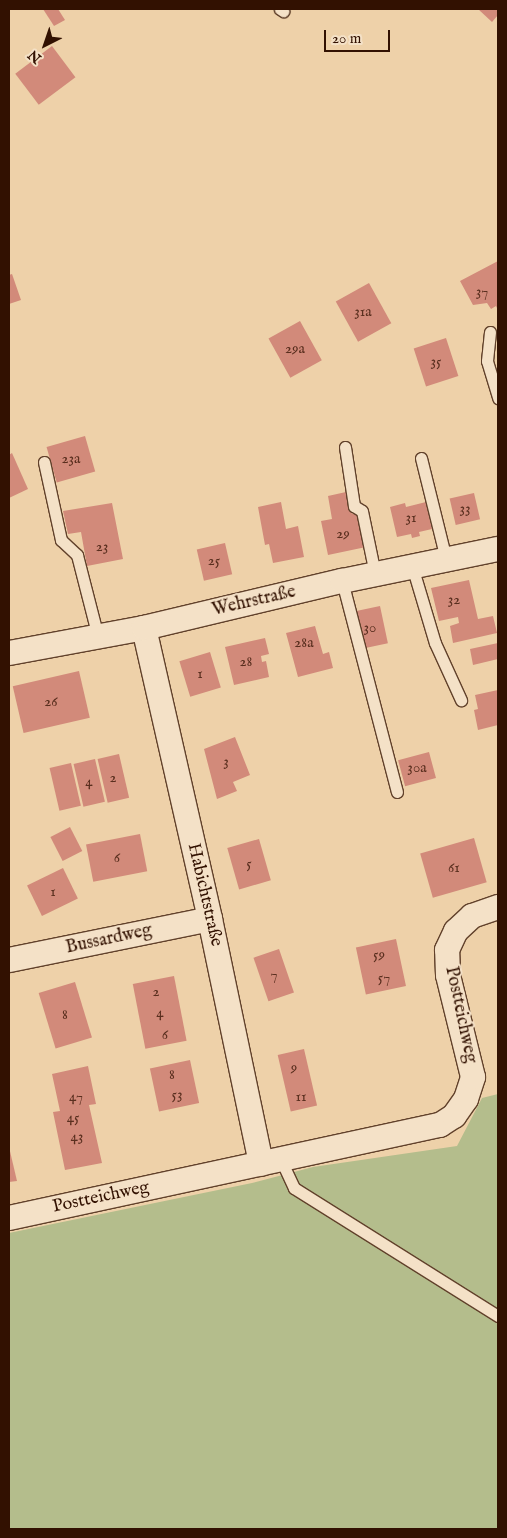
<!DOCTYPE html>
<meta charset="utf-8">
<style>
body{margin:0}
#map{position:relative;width:507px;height:1538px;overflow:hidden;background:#eed1a9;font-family:"IM FELL English",serif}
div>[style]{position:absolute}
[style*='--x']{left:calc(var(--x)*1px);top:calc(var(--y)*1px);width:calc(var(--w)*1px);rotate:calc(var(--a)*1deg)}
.green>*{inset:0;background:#b4bd8c}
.building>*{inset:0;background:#d28a7a;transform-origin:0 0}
.roads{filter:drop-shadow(1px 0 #61412b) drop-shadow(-1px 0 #61412b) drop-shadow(0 1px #61412b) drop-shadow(0 -1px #61412b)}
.service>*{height:11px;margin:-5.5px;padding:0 5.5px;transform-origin:5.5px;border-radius:5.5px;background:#f4e1c7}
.minor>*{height:24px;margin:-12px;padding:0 12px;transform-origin:12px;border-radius:12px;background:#f4e1c7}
span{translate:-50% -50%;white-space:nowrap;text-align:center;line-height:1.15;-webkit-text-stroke:4px #f4e1c7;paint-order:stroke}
.number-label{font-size:15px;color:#5a2f1f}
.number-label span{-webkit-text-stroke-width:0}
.street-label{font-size:18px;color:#321101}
.frame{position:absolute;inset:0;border:10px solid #321101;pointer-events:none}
.north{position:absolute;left:20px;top:20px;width:50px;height:50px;-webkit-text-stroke:4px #f4e1c7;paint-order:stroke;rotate:221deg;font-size:14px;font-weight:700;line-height:20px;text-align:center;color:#321101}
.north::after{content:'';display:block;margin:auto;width:18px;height:22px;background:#321101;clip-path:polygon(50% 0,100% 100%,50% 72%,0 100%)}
.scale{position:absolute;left:324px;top:30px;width:66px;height:22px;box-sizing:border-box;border:2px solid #321101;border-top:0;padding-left:6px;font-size:15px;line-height:18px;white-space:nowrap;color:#321101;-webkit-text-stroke:4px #f4e1c7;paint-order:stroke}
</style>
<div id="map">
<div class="green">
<div style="clip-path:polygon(498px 1094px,498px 1529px,9px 1529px,9px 1233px,252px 1183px,313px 1167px,457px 1146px,482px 1098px)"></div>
</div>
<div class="building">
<div style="clip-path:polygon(43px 9px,58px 9px,65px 20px,54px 26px)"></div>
<div style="clip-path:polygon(478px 9px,498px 9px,498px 15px,492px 22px)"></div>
<div style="left:52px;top:46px;width:39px;height:46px;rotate:53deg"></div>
<div style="clip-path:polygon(498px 261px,498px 310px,496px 306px,491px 309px,487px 303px,473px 305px,460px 281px)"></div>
<div style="clip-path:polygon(12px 274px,21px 300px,9px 304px,9px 275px)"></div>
<div style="left:369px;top:283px;width:46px;height:38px;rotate:61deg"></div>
<div style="left:300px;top:321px;width:45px;height:36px;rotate:61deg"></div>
<div style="left:446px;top:338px;width:40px;height:34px;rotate:72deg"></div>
<div style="left:85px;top:436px;width:37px;height:40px;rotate:74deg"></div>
<div style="clip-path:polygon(12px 453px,28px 489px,9px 498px,9px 455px)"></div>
<div style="clip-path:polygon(346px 492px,352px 514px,357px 513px,366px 547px,328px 555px,321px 521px,332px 519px,328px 496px)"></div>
<div style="left:474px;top:493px;width:27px;height:25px;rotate:77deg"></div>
<div style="clip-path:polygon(281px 502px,286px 529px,298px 526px,304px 557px,273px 563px,269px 544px,265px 545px,258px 507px)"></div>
<div style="clip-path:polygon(426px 502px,432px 529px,419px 532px,420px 536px,412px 538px,411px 534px,397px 537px,390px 507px,405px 503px,406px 507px)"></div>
<div style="clip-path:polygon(112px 503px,123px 559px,87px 566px,81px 532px,68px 534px,63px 511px)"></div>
<div style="left:225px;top:543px;width:32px;height:29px;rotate:77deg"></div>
<div style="clip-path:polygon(469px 580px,478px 619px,493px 616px,497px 633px,453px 643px,450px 626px,459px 623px,458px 617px,439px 621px,431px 588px)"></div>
<div style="left:380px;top:606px;width:38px;height:29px;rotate:78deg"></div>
<div style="clip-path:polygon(315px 626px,323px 654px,329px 652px,333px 668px,298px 677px,286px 633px)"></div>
<div style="clip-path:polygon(265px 638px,269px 654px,261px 656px,262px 662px,266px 661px,269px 677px,234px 685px,225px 647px)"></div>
<div style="clip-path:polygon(498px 643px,498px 659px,473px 665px,470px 649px)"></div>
<div style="left:210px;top:652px;width:37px;height:32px;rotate:73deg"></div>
<div style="left:79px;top:671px;width:48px;height:68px;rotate:77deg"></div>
<div style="clip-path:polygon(498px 690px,498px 725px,478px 730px,474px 710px,478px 709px,475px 695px)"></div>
<div style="clip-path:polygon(235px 737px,250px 775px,233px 782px,237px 791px,217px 799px,204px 749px)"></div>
<div style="left:429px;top:752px;width:27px;height:32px;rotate:75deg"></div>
<div style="left:119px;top:754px;width:45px;height:22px;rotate:77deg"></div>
<div style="left:95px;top:759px;width:44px;height:22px;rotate:77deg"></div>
<div style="left:71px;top:763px;width:44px;height:22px;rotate:77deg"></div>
<div style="left:70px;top:827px;width:27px;height:22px;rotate:63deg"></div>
<div style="left:140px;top:834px;width:38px;height:55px;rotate:79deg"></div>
<div style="left:474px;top:838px;width:46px;height:56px;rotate:74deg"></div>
<div style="left:259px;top:839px;width:43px;height:33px;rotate:74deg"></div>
<div style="left:63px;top:868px;width:34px;height:40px;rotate:64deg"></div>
<div style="left:396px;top:939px;width:48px;height:41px;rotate:78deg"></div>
<div style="left:279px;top:949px;width:46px;height:27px;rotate:71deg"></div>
<div style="left:174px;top:976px;width:66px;height:42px;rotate:79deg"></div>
<div style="left:75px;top:982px;width:58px;height:38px;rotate:73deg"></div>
<div style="left:304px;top:1049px;width:58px;height:27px;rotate:77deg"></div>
<div style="left:190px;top:1060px;width:44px;height:41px;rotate:78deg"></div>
<div style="clip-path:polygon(88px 1066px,96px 1104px,89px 1105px,102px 1163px,65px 1170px,53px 1112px,60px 1111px,52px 1074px)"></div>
<div style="clip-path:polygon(9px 1147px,17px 1181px,9px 1182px)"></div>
</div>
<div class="roads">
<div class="service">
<div style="--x:280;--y:9;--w:4;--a:34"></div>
<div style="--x:490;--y:332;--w:29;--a:96"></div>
<div style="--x:487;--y:361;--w:39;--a:73"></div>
<div style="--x:345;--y:447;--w:60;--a:81.3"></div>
<div style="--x:354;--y:506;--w:9;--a:32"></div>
<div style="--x:362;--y:511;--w:64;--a:78.3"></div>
<div style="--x:421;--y:458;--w:104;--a:76.1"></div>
<div style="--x:44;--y:462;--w:80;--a:77.7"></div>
<div style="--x:61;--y:540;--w:22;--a:43"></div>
<div style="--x:77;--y:555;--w:85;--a:75.6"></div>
<div style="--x:412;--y:566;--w:80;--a:73.4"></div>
<div style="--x:435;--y:643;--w:63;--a:65.5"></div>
<div style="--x:342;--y:581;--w:218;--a:75.4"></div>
<div style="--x:281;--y:1160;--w:31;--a:65"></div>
<div style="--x:294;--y:1188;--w:241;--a:32.1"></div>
</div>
<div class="minor">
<div style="--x:144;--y:628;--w:298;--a:77.2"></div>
<div style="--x:210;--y:919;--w:250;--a:78.2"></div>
<div style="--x:9;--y:653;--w:137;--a:-10.5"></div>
<div style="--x:144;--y:628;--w:204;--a:-13.4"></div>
<div style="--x:342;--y:581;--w:159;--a:-11.6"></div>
<div style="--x:9;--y:960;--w:205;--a:-11.5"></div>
<div style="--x:9;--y:1218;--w:441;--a:-12.2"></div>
<div style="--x:440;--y:1125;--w:17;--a:-33"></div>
<div style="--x:454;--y:1116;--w:21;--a:-55"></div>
<div style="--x:466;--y:1099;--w:23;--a:-72"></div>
<div style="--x:473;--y:1077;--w:105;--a:-103.8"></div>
<div style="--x:448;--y:975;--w:25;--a:-92"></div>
<div style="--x:447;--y:950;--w:21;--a:-65"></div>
<div style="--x:456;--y:931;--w:22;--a:-43"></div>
<div style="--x:472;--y:916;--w:28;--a:-19"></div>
</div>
</div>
<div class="number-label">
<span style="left:482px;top:292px">37</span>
<span style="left:363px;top:312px">31a</span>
<span style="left:295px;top:349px">29a</span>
<span style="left:436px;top:362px">35</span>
<span style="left:71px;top:459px">23a</span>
<span style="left:465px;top:509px">33</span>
<span style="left:411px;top:518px">31</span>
<span style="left:343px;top:534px">29</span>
<span style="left:102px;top:547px">23</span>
<span style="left:214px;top:561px">25</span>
<span style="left:454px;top:600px">32</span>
<span style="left:370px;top:628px">30</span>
<span style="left:304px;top:643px">28a</span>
<span style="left:246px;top:662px">28</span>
<span style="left:200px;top:674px">1</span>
<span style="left:51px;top:702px">26</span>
<span style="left:226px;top:762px">3</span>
<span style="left:417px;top:768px">30a</span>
<span style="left:113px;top:778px">2</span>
<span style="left:89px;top:782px">4</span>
<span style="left:117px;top:858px">6</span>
<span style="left:249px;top:864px">5</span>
<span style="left:454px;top:868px">61</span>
<span style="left:53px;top:892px">1</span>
<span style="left:379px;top:955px">59</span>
<span style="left:274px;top:975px">7</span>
<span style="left:384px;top:978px">57</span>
<span style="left:156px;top:992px">2</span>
<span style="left:160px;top:1013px">4</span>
<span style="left:65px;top:1015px">8</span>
<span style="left:165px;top:1035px">6</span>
<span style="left:294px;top:1068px">9</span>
<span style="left:172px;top:1075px">8</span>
<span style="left:177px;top:1095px">53</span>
<span style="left:76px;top:1097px">47</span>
<span style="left:301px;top:1097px">11</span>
<span style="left:73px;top:1118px">45</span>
<span style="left:77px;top:1137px">43</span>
</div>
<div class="street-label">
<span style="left:254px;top:602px;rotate:-13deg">Wehrstraße</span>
<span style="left:204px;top:895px;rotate:77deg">Habichtstraße</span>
<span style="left:109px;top:940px;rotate:-12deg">Bussardweg</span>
<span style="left:460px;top:1015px;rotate:78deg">Postteichweg</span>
<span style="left:101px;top:1198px;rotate:-12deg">Postteichweg</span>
</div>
<div class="frame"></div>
<div class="north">N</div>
<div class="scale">20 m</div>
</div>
